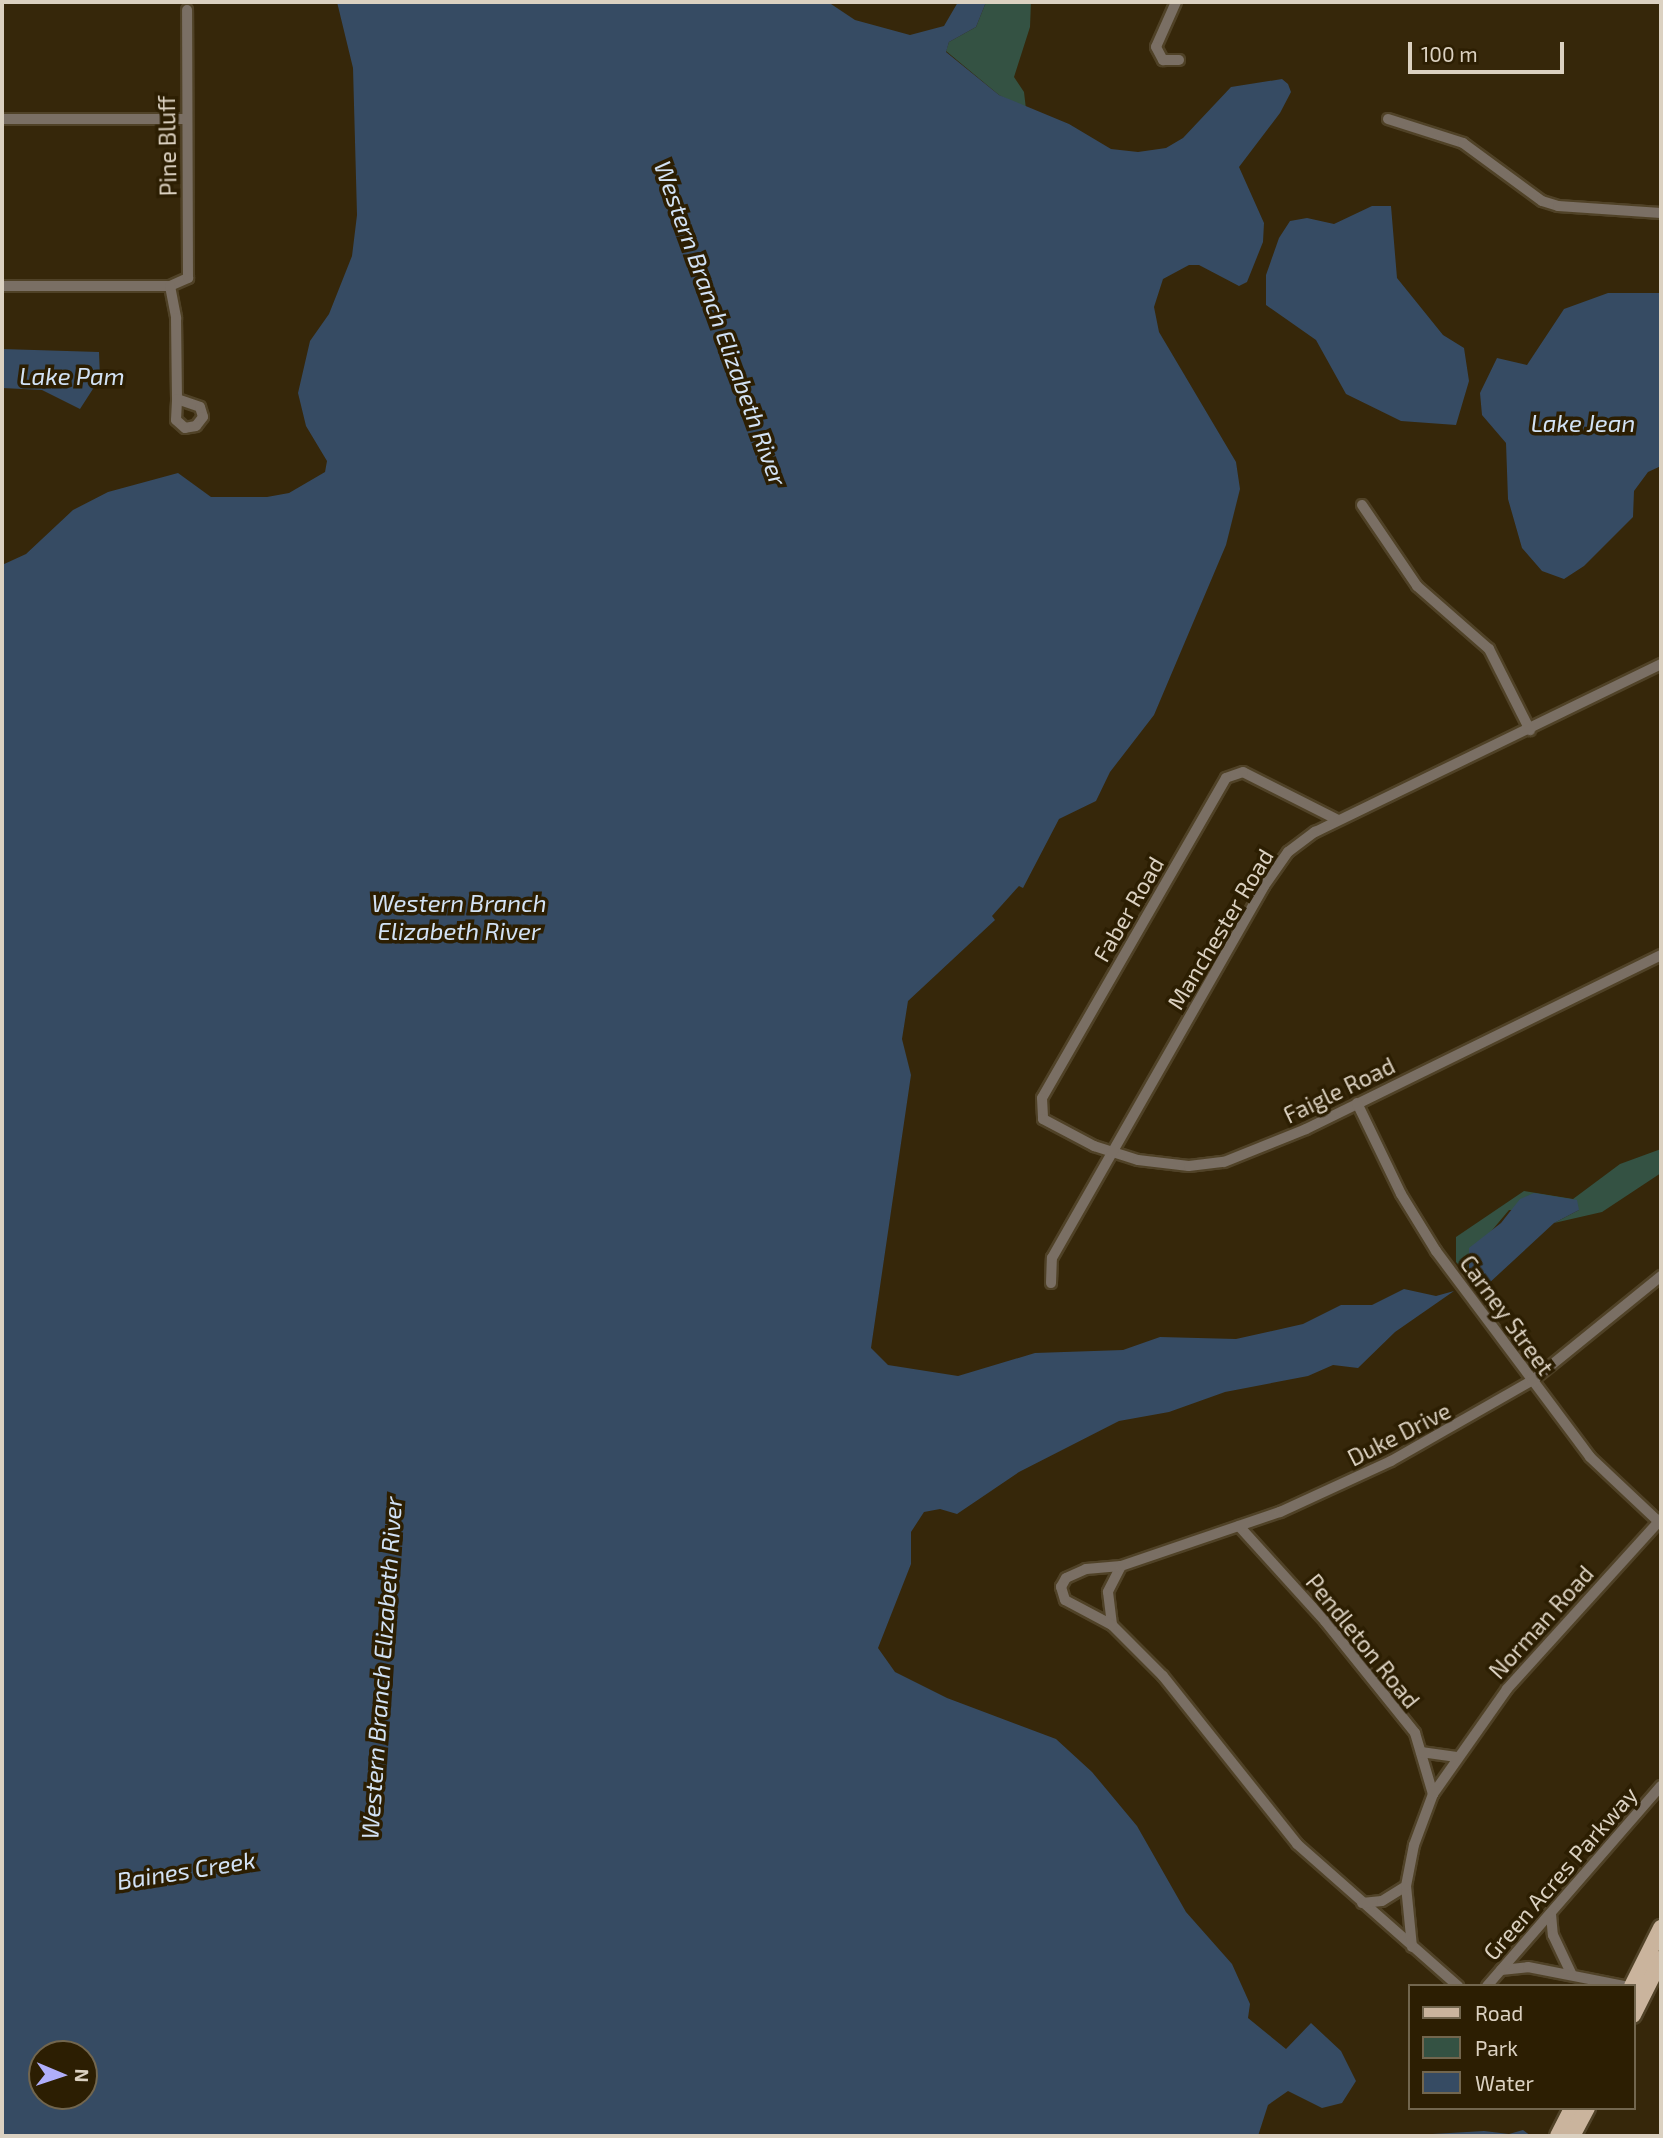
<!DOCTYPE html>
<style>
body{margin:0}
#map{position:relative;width:1663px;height:2138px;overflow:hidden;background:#36270a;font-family:"Exo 2",sans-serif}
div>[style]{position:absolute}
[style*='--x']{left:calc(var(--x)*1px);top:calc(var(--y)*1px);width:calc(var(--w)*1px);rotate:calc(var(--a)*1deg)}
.green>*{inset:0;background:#345243}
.water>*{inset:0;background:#364b63}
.roads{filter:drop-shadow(2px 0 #504227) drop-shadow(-2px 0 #504227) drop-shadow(0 2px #504227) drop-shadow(0 -2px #504227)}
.street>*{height:10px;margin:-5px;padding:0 5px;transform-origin:5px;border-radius:5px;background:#7a6f64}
.primary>*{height:16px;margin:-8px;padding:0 8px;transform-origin:8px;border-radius:8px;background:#cab49d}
span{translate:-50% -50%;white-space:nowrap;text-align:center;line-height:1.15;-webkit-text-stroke:7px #2c1e02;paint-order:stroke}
.street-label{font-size:23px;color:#dbd1c1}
.water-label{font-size:24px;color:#d2e2f5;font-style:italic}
.frame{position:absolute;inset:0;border:4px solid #dbd1c1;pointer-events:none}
.legend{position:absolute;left:1408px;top:1984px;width:228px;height:126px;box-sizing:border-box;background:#2c1e02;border:2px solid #72664e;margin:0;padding:9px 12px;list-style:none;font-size:21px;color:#dbd1c1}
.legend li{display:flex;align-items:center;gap:14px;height:35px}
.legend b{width:35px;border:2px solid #72664e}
.north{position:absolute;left:28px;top:2040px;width:70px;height:70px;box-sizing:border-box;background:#2c1e02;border:2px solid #72664e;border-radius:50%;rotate:92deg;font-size:19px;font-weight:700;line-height:28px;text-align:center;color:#dbd1c1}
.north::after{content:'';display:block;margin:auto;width:24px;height:32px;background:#b0aefa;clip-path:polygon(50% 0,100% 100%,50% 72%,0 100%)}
.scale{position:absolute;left:1408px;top:42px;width:156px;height:32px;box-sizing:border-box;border:4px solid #dbd1c1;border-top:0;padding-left:9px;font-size:21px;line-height:24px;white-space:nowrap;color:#dbd1c1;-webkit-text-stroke:5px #2c1e02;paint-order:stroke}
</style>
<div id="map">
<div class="green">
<div style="clip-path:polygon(986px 2px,1031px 2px,1030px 27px,1014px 77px,1024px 92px,1026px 109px,999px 95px,946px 51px,949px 42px,976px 27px)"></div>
<div style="clip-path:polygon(1661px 1149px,1661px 1173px,1602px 1212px,1554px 1223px,1579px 1210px,1509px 1210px,1467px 1260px,1469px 1276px,1456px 1262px,1456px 1237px,1524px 1191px,1573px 1199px,1620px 1164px)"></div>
</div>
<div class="water">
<div style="clip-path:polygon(evenodd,337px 2px,828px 2px,855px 20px,910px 35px,944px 26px,958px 2px,986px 2px,976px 27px,949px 42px,946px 52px,999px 95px,1069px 124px,1111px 149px,1138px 152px,1166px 148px,1183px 138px,1231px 87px,1282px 79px,1288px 84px,1291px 92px,1280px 113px,1239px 167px,1264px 223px,1263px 242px,1247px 282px,1239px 286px,1199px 265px,1189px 265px,1163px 279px,1154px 307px,1159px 332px,1236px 462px,1240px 489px,1226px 545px,1154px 715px,1110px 772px,1096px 801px,1059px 819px,1023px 888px,1019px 886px,992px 916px,995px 920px,908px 1001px,902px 1039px,911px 1075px,871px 1348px,888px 1365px,958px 1376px,1035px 1353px,1123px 1350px,1160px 1337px,1236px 1339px,1303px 1324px,1341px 1305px,1372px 1305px,1404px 1289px,1436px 1296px,1454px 1291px,1395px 1332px,1358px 1368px,1333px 1365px,1308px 1376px,1225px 1392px,1169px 1412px,1119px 1421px,1019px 1472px,957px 1514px,940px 1509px,924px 1512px,911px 1532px,911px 1564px,878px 1648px,895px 1672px,947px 1698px,1056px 1739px,1092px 1772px,1137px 1826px,1186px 1912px,1232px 1964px,1250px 2004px,1248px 2018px,1286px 2049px,1311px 2023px,1341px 2051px,1356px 2081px,1342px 2103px,1322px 2108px,1288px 2091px,1268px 2105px,1258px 2136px,2px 2136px,2px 565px,26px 554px,73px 510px,108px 492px,178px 473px,211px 497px,267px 497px,289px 493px,325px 472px,327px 461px,306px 426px,298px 393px,310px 341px,329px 314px,352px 256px,357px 215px,353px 68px,337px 2px,42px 2054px,84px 2054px,84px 2096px,42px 2096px,42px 2054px)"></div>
<div style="clip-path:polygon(1372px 206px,1391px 206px,1397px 278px,1443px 335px,1464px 348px,1469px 381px,1456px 425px,1401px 421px,1346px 394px,1316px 340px,1266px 305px,1266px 275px,1279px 238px,1290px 221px,1307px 218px,1334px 224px)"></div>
<div style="clip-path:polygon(1608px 293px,1661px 293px,1661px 466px,1648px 472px,1634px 491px,1633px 517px,1584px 566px,1564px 579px,1542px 571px,1522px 548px,1508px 499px,1506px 443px,1482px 415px,1480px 393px,1497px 358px,1527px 365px,1564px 309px)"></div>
<div style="clip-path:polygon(2px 349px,99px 352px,100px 378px,80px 409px,42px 390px,2px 388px)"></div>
<div style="clip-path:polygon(1534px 1193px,1577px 1200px,1579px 1210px,1554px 1223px,1487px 1285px,1469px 1276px,1469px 1248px,1501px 1223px,1520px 1199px)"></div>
<div style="clip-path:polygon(1523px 2130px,1531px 2136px,1398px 2136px,1484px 2131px,1509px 2134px)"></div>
</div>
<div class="roads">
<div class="street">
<div style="--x:1176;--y:2;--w:49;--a:114"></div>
<div style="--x:1156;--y:47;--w:15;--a:62"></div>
<div style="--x:1163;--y:60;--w:16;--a:0"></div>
<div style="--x:2;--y:119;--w:183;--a:0"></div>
<div style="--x:1388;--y:119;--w:79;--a:17.7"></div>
<div style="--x:1463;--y:143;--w:98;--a:36.3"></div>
<div style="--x:1542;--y:201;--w:17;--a:17"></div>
<div style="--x:1558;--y:206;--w:103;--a:3.9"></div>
<div style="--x:2;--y:286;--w:168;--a:0"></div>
<div style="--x:170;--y:286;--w:20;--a:-24"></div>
<div style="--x:188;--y:278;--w:268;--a:-90.2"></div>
<div style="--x:170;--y:286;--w:33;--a:79"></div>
<div style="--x:176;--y:318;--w:81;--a:89.3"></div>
<div style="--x:177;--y:399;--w:24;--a:19"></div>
<div style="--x:200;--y:407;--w:10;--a:73"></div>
<div style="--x:203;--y:417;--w:11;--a:128"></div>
<div style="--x:196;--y:426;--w:11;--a:170"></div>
<div style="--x:185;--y:428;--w:12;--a:-138"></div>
<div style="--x:176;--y:420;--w:21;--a:-87"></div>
<div style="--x:1362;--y:505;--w:98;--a:55.8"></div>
<div style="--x:1417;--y:586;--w:96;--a:41.2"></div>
<div style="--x:1489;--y:649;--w:91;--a:63.2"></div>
<div style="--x:1338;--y:820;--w:106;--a:-153.2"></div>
<div style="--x:1243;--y:772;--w:18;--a:161"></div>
<div style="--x:1226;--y:778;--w:369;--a:119.9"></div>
<div style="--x:1042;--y:1098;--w:21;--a:87"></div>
<div style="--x:1043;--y:1119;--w:58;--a:27.9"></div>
<div style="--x:1094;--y:1146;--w:46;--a:17.7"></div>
<div style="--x:1138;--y:1160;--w:51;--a:6.7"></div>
<div style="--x:1189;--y:1166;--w:35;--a:-7"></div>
<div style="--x:1224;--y:1162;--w:88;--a:-21.9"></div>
<div style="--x:1306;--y:1129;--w:395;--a:-26.1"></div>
<div style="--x:1357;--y:1103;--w:101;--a:64.2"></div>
<div style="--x:1401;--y:1194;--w:67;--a:58.4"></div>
<div style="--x:1436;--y:1251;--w:257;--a:53.2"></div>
<div style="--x:1590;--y:1457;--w:98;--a:43.3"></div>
<div style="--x:1051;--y:1283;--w:25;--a:-88"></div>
<div style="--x:1052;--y:1258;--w:428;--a:-60.3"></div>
<div style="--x:1264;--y:886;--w:42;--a:-54.8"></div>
<div style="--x:1288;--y:852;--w:34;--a:-37"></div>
<div style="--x:1315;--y:832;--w:385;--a:-25.9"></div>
<div style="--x:1239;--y:1526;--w:128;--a:47.8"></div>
<div style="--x:1325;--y:1621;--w:144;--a:51.2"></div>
<div style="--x:1415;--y:1733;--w:64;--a:73.6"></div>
<div style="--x:1121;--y:1566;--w:29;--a:117"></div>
<div style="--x:1108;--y:1592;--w:33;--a:83"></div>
<div style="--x:1112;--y:1625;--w:72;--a:45"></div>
<div style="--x:1163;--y:1676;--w:215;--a:51.4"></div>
<div style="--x:1297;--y:1844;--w:215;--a:41.4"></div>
<div style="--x:1112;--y:1625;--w:53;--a:-152"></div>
<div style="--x:1065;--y:1600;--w:14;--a:-107"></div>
<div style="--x:1061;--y:1587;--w:10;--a:-61"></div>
<div style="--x:1066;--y:1578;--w:22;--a:-24"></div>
<div style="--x:1086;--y:1569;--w:35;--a:-5"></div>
<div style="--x:1121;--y:1566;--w:168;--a:-18.8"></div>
<div style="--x:1280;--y:1512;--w:122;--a:-24.7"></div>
<div style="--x:1391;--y:1461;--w:163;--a:-29.7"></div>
<div style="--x:1533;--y:1380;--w:165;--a:-39.1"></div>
<div style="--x:1421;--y:1752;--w:36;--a:8"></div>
<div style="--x:1362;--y:1903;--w:20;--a:-6"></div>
<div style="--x:1382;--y:1901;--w:28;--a:-32"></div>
<div style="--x:1551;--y:1914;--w:21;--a:85"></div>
<div style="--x:1553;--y:1935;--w:42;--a:64.7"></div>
<div style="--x:1412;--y:1947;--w:61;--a:-95.6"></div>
<div style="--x:1406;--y:1886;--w:42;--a:-79"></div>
<div style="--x:1414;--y:1845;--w:54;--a:-69.6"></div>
<div style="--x:1433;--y:1794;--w:128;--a:-54.8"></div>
<div style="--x:1507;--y:1689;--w:229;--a:-47.8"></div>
<div style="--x:1501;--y:1970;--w:27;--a:-6"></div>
<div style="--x:1528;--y:1967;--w:99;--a:11.1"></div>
<div style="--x:1487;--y:1986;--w:265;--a:-49"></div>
</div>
<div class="primary">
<div style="--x:1632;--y:1986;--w:65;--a:-63.4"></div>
<div style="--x:1633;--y:2015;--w:63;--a:-63.4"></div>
<div style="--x:1558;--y:2136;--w:31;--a:-63"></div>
<div style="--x:1572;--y:2136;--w:32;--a:-62"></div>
</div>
</div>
<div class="street-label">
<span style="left:167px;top:146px;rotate:-91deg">Pine Bluff</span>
<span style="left:1128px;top:909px;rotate:-60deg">Faber Road</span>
<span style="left:1220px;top:929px;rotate:-59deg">Manchester Road</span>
<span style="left:1339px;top:1090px;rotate:-26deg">Faigle Road</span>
<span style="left:1507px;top:1315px;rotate:54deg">Carney Street</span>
<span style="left:1399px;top:1434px;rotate:-27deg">Duke Drive</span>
<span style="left:1541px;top:1622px;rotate:-48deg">Norman Road</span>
<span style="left:1363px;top:1641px;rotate:51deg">Pendleton Road</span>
<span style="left:1560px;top:1873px;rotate:-49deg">Green Acres Parkway</span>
</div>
<div class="water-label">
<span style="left:721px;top:323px;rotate:70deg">Western Branch Elizabeth River</span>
<span style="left:72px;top:376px">Lake Pam</span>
<span style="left:1583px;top:423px">Lake Jean</span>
<span style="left:459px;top:917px">Western Branch<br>Elizabeth River</span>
<span style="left:381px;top:1668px;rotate:-86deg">Western Branch Elizabeth River</span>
<span style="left:186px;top:1870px;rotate:-9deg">Baines Creek</span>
</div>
<div class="frame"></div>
<ul class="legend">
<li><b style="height:9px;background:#cab49d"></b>Road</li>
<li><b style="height:19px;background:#345243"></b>Park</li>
<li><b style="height:19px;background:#364b63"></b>Water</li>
</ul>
<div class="north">N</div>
<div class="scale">100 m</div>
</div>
